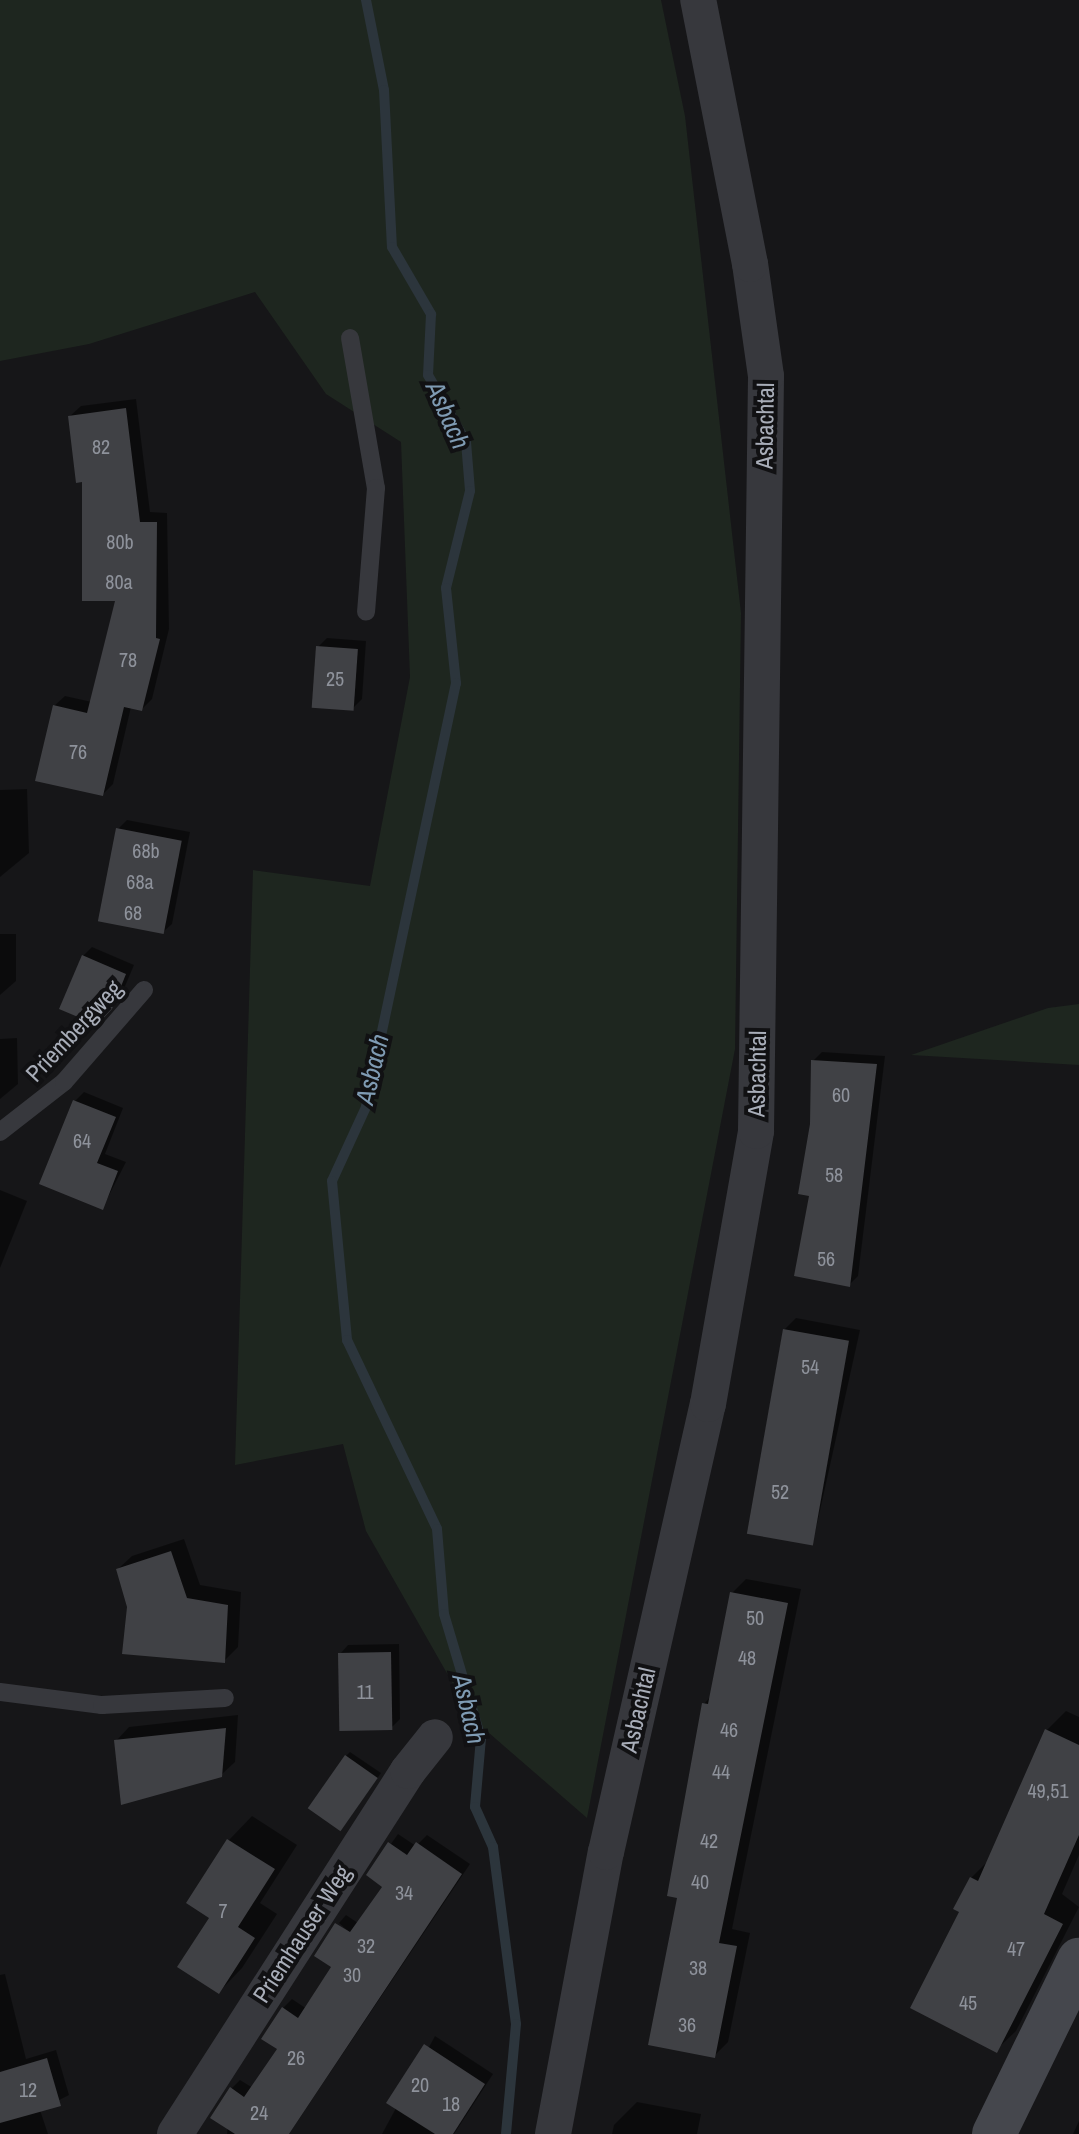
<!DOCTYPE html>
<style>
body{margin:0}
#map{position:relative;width:1079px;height:2134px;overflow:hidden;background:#161618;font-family:"Archivo Narrow",sans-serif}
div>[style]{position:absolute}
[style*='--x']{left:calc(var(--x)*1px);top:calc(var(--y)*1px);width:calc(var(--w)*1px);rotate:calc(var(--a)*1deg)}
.green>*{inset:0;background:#1e261f}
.shadow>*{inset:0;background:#0007}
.stream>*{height:10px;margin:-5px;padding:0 5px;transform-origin:5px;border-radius:5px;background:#2c353c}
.building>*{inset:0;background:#404145;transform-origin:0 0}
.service>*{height:18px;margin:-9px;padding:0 9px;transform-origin:9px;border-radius:9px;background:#37383d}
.minor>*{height:36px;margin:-18px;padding:0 18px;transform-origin:18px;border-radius:18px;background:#37383d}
.secondary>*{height:44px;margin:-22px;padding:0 22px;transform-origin:22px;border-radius:22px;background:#45474d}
span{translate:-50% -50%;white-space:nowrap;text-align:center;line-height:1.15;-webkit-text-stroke:8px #111113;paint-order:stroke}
.number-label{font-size:20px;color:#8e929b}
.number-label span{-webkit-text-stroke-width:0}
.street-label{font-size:24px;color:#a8adb8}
.water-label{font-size:26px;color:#7f9bb3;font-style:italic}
</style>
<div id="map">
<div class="green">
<div style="clip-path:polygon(0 0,661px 0,685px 116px,741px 613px,735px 1049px,587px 1818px,473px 1719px,366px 1531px,343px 1444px,235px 1465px,253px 870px,370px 886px,410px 677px,401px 442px,326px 394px,255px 292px,89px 344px,0 361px)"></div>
<div style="clip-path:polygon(1079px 1004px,1079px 1065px,911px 1055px,1048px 1008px)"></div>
</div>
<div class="shadow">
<div style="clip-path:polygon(136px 399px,150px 512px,167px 513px,169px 629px,152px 699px,142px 709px,131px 707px,113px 784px,103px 794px,54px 706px,65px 696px,92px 702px,118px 599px,70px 416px,81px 406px)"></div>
<div style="clip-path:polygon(327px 638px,366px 641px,362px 699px,353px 708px,318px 647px)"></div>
<div style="clip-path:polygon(27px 789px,29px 853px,0 877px,0 790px)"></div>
<div style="clip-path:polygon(127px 820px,190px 832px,172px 924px,163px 932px,118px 829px)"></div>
<div style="clip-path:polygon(0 934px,16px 934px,16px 981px,0 995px)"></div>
<div style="clip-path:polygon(92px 947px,134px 965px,120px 998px,106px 1014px,83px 956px)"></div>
<div style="clip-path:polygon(17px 1038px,18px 1084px,0 1099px,0 1039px)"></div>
<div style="clip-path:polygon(822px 1052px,885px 1056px,858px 1276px,849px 1285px,812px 1194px,813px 1061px)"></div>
<div style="clip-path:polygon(84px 1092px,123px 1108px,105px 1154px,126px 1162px,103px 1207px,75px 1101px)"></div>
<div style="clip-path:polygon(0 1190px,27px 1201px,0 1268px)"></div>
<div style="clip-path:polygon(796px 1318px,860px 1330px,815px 1533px,804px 1544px,784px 1330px)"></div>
<div style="clip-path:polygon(184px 1539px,200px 1585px,241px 1592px,238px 1647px,224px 1661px,129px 1607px,118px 1569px,132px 1556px)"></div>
<div style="clip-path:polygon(746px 1579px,801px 1589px,732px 1929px,750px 1933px,728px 2042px,714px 2056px,704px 1704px,711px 1696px,732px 1593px)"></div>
<div style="clip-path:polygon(399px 1644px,400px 1719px,391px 1728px,340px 1654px,348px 1645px)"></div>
<div style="clip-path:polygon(1066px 1711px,1079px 1717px,1079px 1855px,1062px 1894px,1079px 1907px,1016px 2031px,996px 2050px,962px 1911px,971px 1878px,989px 1860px,1046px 1731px)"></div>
<div style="clip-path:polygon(238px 1715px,235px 1762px,221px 1775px,116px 1741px,129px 1727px)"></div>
<div style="clip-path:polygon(350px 1752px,381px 1773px,345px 1824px,346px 1756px)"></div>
<div style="clip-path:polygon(252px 1816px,297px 1845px,260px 1903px,277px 1914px,242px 1968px,219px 1992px,211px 1917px,188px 1903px,229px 1840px)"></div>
<div style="clip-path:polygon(398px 1834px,416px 1846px,427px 1835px,470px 1864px,289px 2134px,227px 2134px,231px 2089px,240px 2080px,253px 2088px,280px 2049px,283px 2008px,292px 1999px,307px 2009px,357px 1939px,339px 1923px,346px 1915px,358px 1923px,385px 1886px,369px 1875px)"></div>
<div style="clip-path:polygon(5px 1974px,26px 2059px,56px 2050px,69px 2095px,40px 2110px,48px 2134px,0 2134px,0 1975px)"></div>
<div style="clip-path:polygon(435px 2036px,493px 2074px,454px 2134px,382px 2134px)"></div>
<div style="clip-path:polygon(637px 2102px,701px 2114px,697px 2134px,612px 2134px,614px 2125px)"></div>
<div style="clip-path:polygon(1079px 2121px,1079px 2134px,1073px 2134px)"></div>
</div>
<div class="stream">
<div style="--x:366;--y:0;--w:92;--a:78.7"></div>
<div style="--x:384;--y:90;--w:157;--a:87.1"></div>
<div style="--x:392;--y:247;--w:78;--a:59.8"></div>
<div style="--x:431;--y:314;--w:61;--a:92.8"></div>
<div style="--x:428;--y:375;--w:77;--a:60.4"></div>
<div style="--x:466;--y:442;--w:49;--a:85.3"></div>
<div style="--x:470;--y:491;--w:100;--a:103.9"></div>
<div style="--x:446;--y:588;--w:96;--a:84"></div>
<div style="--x:456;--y:683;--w:433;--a:102"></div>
<div style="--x:366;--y:1107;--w:81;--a:114.7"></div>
<div style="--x:332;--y:1181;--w:160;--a:84.6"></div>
<div style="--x:347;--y:1340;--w:209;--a:64.5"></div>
<div style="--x:437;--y:1529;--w:85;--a:85.3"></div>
<div style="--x:444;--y:1614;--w:129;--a:73.4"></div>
<div style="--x:481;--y:1738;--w:69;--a:95"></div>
<div style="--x:475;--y:1807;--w:44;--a:65.8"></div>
<div style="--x:493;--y:1847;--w:178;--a:82.6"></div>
<div style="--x:516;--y:2024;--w:110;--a:95.2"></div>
</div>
<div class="building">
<div style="clip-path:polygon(126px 408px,140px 522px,157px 522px,156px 638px,160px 639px,142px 711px,124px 707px,103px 796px,35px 781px,53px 705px,87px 713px,115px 601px,82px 601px,82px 482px,76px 483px,68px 416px)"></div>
<div style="left:316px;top:646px;width:42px;height:62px;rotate:4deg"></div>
<div style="left:116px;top:828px;width:67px;height:95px;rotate:11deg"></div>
<div style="clip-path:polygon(82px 955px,126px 974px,112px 1009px,97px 1025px,59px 1009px)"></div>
<div style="clip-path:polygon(811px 1060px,877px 1064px,850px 1287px,794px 1276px,809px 1196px,798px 1194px,810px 1124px)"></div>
<div style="clip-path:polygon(73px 1100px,116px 1117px,97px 1163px,118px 1171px,103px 1210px,39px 1184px)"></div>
<div style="left:783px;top:1329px;width:67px;height:208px;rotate:10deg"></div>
<div style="clip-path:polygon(171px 1551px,187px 1598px,228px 1605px,225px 1663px,122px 1654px,127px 1607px,116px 1569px)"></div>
<div style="clip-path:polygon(730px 1592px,788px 1603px,719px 1943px,737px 1946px,715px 2058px,648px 2045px,677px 1898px,667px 1896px,702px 1703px,708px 1704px)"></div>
<div style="left:391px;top:1652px;width:78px;height:53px;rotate:89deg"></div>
<div style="clip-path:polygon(226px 1728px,222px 1777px,121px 1805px,114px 1740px)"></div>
<div style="clip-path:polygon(1045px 1729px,1079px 1745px,1079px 1835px,1044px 1914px,1063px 1924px,997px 2053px,910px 2008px,959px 1912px,953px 1909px,970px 1877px,978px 1881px)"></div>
<div style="left:345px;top:1755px;width:40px;height:65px;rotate:35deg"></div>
<div style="clip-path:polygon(227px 1839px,275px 1869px,238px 1927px,255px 1938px,219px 1994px,177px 1967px,209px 1918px,186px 1903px)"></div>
<div style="clip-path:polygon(388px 1842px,407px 1855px,416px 1842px,462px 1874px,289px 2134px,235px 2134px,210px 2118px,230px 2087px,244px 2097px,277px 2049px,261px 2039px,282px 2007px,298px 2018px,331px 1967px,314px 1956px,335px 1923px,350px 1932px,382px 1887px,366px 1875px)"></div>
<div style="clip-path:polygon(424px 2044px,485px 2084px,453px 2134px,435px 2134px,386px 2103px)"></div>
<div style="clip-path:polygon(47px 2058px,61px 2106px,0 2123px,0 2072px)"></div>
</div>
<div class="service">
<div style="--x:350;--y:338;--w:152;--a:80.2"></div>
<div style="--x:376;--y:488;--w:124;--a:94.6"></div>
<div style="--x:0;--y:1132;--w:81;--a:-38"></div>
<div style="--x:64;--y:1082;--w:122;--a:-49"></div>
<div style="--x:0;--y:1692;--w:103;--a:7.3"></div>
<div style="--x:102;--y:1705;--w:123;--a:-3.3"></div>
</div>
<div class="minor">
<div style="--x:175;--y:2134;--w:431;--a:-57.3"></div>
<div style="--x:408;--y:1771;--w:43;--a:-51.5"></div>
<div style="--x:553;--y:2134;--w:287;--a:-79.4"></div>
<div style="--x:606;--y:1852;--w:459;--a:-77.2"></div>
<div style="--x:708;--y:1404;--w:277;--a:-80"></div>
<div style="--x:756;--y:1131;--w:755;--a:-89.24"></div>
<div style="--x:766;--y:376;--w:113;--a:-98.1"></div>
<div style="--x:750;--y:264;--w:269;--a:-101.1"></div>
</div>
<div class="secondary">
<div style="--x:994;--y:2134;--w:194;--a:-64"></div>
</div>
<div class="number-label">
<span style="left:101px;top:446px">82</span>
<span style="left:120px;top:541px">80b</span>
<span style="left:119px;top:581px">80a</span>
<span style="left:128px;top:659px">78</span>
<span style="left:335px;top:678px">25</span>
<span style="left:78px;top:751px">76</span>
<span style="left:146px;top:850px">68b</span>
<span style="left:140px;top:881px">68a</span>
<span style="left:133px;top:912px">68</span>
<span style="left:841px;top:1094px">60</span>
<span style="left:82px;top:1140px">64</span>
<span style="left:834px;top:1174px">58</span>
<span style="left:826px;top:1258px">56</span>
<span style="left:810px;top:1366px">54</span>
<span style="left:780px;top:1491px">52</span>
<span style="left:755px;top:1617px">50</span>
<span style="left:747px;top:1657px">48</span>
<span style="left:365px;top:1691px">11</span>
<span style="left:729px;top:1729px">46</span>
<span style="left:721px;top:1771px">44</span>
<span style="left:1048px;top:1790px">49,51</span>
<span style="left:709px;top:1840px">42</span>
<span style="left:700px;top:1881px">40</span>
<span style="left:404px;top:1892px">34</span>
<span style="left:223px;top:1910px">7</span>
<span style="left:366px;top:1945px">32</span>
<span style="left:1016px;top:1948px">47</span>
<span style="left:698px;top:1967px">38</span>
<span style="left:352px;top:1974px">30</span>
<span style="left:968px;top:2002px">45</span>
<span style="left:687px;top:2024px">36</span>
<span style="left:296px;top:2057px">26</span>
<span style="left:420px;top:2084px">20</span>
<span style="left:28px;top:2089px">12</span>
<span style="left:451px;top:2103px">18</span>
<span style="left:259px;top:2112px">24</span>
</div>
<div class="street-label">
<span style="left:765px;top:426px;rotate:-89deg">Asbachtal</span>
<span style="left:74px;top:1031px;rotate:-47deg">Priembergweg</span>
<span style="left:757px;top:1074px;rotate:-89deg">Asbachtal</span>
<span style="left:638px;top:1710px;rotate:-77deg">Asbachtal</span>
<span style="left:302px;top:1934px;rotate:-57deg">Priemhauser Weg</span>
</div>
<div class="water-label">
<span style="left:448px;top:415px;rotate:66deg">Asbach</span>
<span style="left:372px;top:1069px;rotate:-77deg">Asbach</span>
<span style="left:469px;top:1709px;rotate:77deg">Asbach</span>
</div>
</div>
